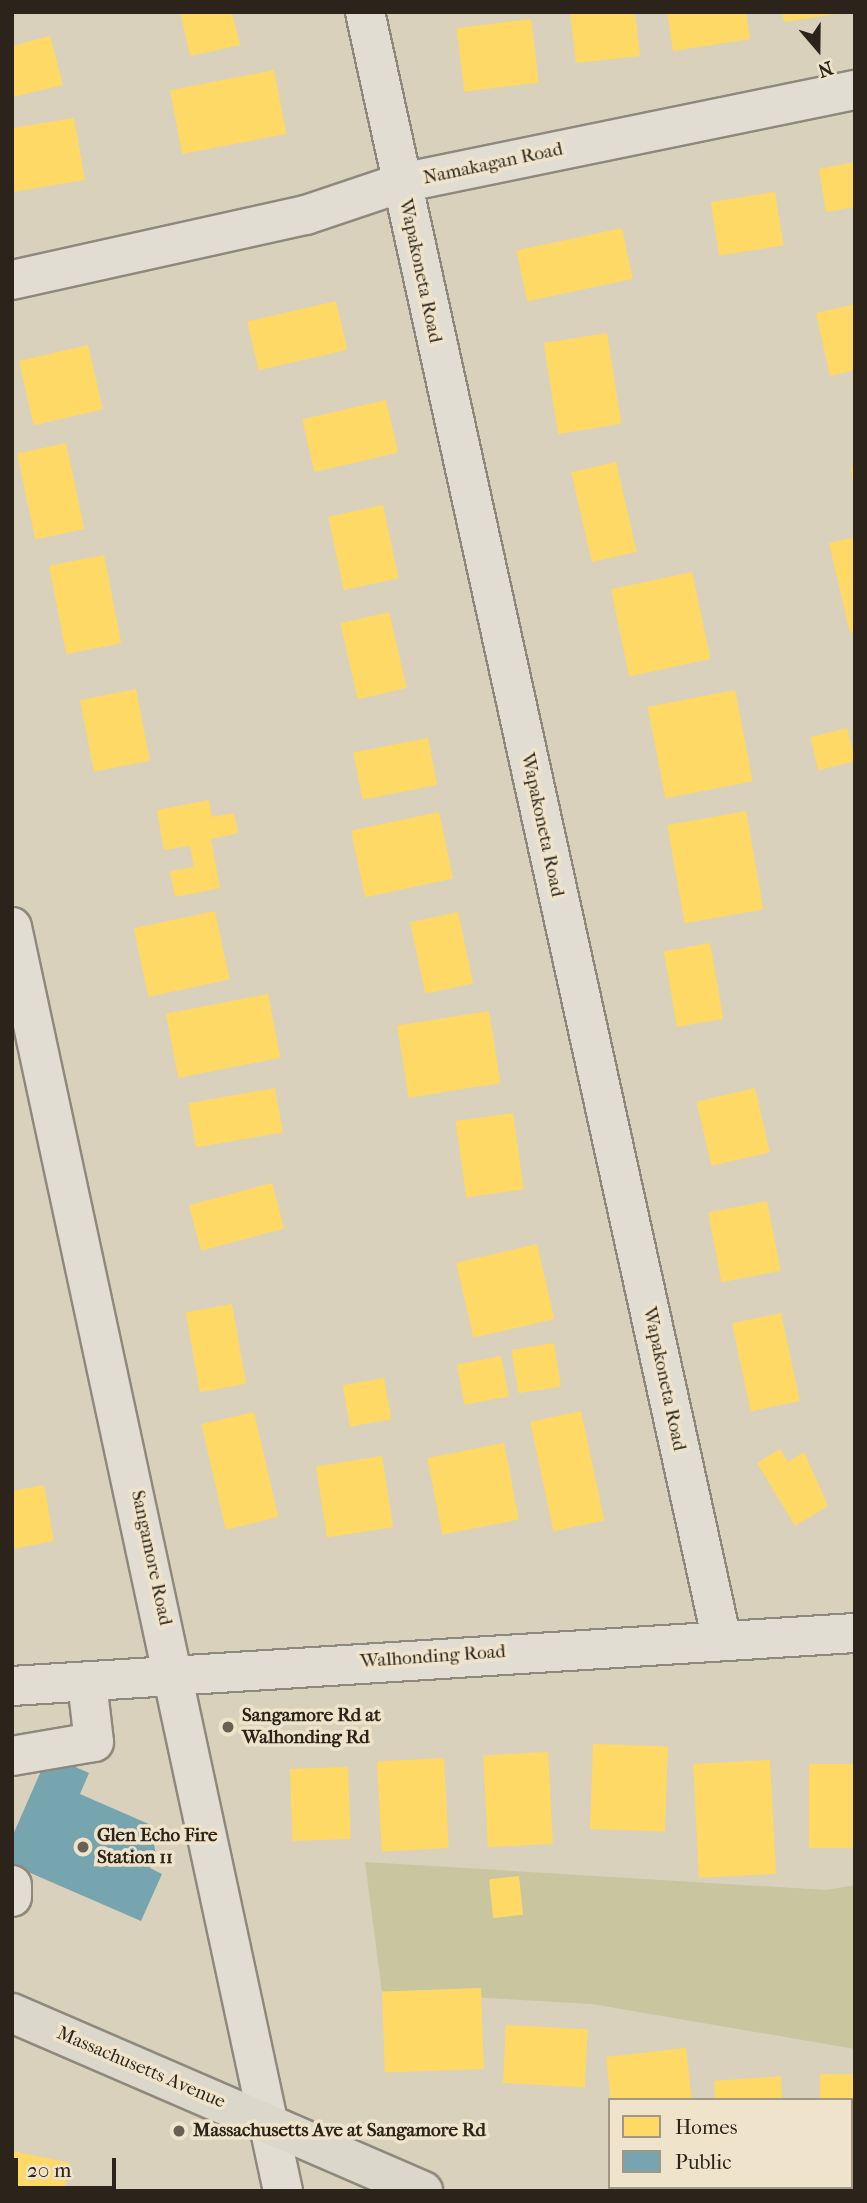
<!DOCTYPE html>
<style>
body{margin:0}
#map{position:relative;width:867px;height:2203px;overflow:hidden;background:#d9d1bc;font-family:"IM FELL French Canon",serif}
div>[style]{position:absolute}
[style*='--x']{left:calc(var(--x)*1px);top:calc(var(--y)*1px);width:calc(var(--w)*1px);rotate:calc(var(--a)*1deg)}
.green>*{inset:0;background:#c8c59f}
.homes>*{inset:0;background:#ffd966;transform-origin:0 0}
.public>*{inset:0;background:#76a5af}
.roads{filter:drop-shadow(2px 0 #8e897c) drop-shadow(-2px 0 #8e897c) drop-shadow(0 2px #8e897c) drop-shadow(0 -2px #8e897c)}
.minor>*{height:38px;margin:-19px;padding:0 19px;transform-origin:19px;border-radius:19px;background:#e2ddd3}
.major>*{height:38px;margin:-19px;padding:0 19px;transform-origin:19px;border-radius:19px;background:#dcd7cb}
.dots>*{width:19px;height:19px;translate:-50% -50%;box-sizing:border-box;border:4px solid #efe4cb;border-radius:50%}
span{translate:-50% -50%;white-space:nowrap;text-align:center;line-height:1.15;-webkit-text-stroke:7px #efe4cb;paint-order:stroke}
.street-label{font-size:19px;color:#2c241a}
.poi-label{font-size:19px;color:#2c241a;font-weight:700}
.left{translate:0 -50%;text-align:left}
.frame{position:absolute;inset:0;border:14px solid #2c241a;pointer-events:none}
.legend{position:absolute;left:608px;top:2098px;width:245px;height:91px;box-sizing:border-box;background:#efe4cb;border:2px solid #a19784;margin:0;padding:9px 12px;list-style:none;font-size:21px;color:#2c241a}
.legend li{display:flex;align-items:center;gap:14px;height:35px}
.legend b{width:35px;border:2px solid #a19784}
.north{position:absolute;left:783px;top:14px;width:70px;height:70px;-webkit-text-stroke:5px #efe4cb;paint-order:stroke;rotate:160deg;font-size:19px;font-weight:700;line-height:28px;text-align:center;color:#2c241a}
.north::after{content:'';display:block;margin:auto;width:24px;height:32px;background:#2c241a;clip-path:polygon(50% 0,100% 100%,50% 72%,0 100%)}
.scale{position:absolute;left:14px;top:2158px;width:102px;height:32px;box-sizing:border-box;border:4px solid #2c241a;border-top:0;padding-left:9px;font-size:21px;line-height:24px;white-space:nowrap;color:#2c241a;-webkit-text-stroke:5px #efe4cb;paint-order:stroke}
</style>
<div id="map">
<div class="green">
<div style="clip-path:polygon(365px 1862px,826px 1890px,855px 1885px,855px 2049px,592px 2004px,382px 1992px)"></div>
</div>
<div class="homes">
<div style="clip-path:polygon(180px 12px,232px 12px,240px 45px,190px 56px)"></div>
<div style="clip-path:polygon(570px 12px,635px 12px,640px 56px,576px 63px)"></div>
<div style="clip-path:polygon(667px 12px,746px 12px,750px 39px,673px 51px)"></div>
<div style="clip-path:polygon(782px 12px,837px 12px,837px 14px,784px 22px)"></div>
<div style="left:531px;top:19px;width:64px;height:75px;rotate:83deg"></div>
<div style="clip-path:polygon(50px 36px,63px 85px,12px 97px,12px 46px)"></div>
<div style="left:274px;top:70px;width:65px;height:106px;rotate:79deg"></div>
<div style="clip-path:polygon(74px 118px,85px 180px,12px 192px,12px 128px)"></div>
<div style="clip-path:polygon(855px 162px,855px 207px,826px 212px,819px 169px)"></div>
<div style="left:775px;top:192px;width:54px;height:65px;rotate:81deg"></div>
<div style="left:622px;top:228px;width:52px;height:108px;rotate:78deg"></div>
<div style="left:336px;top:301px;width:50px;height:91px;rotate:77deg"></div>
<div style="clip-path:polygon(855px 304px,855px 370px,830px 376px,816px 313px)"></div>
<div style="left:607px;top:333px;width:92px;height:64px;rotate:81deg"></div>
<div style="left:88px;top:345px;width:66px;height:71px;rotate:77deg"></div>
<div style="left:386px;top:400px;width:54px;height:86px;rotate:77deg"></div>
<div style="left:66px;top:443px;width:88px;height:50px;rotate:78deg"></div>
<div style="left:616px;top:462px;width:92px;height:46px;rotate:77deg"></div>
<div style="clip-path:polygon(851px 467px,855px 467px,855px 484px,853px 484px)"></div>
<div style="left:383px;top:505px;width:75px;height:56px;rotate:78deg"></div>
<div style="clip-path:polygon(855px 537px,855px 632px,850px 633px,829px 543px)"></div>
<div style="left:104px;top:555px;width:90px;height:56px;rotate:79deg"></div>
<div style="left:692px;top:572px;width:89px;height:83px;rotate:78deg"></div>
<div style="left:389px;top:612px;width:78px;height:50px;rotate:77deg"></div>
<div style="left:136px;top:689px;width:73px;height:57px;rotate:79deg"></div>
<div style="left:735px;top:690px;width:93px;height:89px;rotate:79deg"></div>
<div style="left:847px;top:728px;width:34px;height:38px;rotate:76deg"></div>
<div style="left:428px;top:738px;width:48px;height:76px;rotate:79deg"></div>
<div style="clip-path:polygon(209px 800px,212px 817px,234px 813px,238px 833px,211px 839px,220px 888px,175px 897px,170px 871px,194px 867px,190px 846px,164px 850px,157px 810px)"></div>
<div style="left:746px;top:811px;width:100px;height:80px;rotate:80deg"></div>
<div style="left:439px;top:812px;width:68px;height:90px;rotate:78deg"></div>
<div style="left:215px;top:911px;width:70px;height:83px;rotate:78deg"></div>
<div style="left:458px;top:912px;width:73px;height:49px;rotate:78deg"></div>
<div style="left:710px;top:943px;width:77px;height:47px;rotate:80deg"></div>
<div style="left:268px;top:994px;width:65px;height:104px;rotate:79deg"></div>
<div style="left:489px;top:1011px;width:73px;height:93px;rotate:81deg"></div>
<div style="left:275px;top:1088px;width:45px;height:88px;rotate:80deg"></div>
<div style="left:755px;top:1088px;width:66px;height:60px;rotate:77deg"></div>
<div style="left:513px;top:1113px;width:77px;height:58px;rotate:82deg"></div>
<div style="left:272px;top:1183px;width:47px;height:86px;rotate:75deg"></div>
<div style="left:767px;top:1201px;width:71px;height:60px;rotate:79deg"></div>
<div style="left:537px;top:1244px;width:77px;height:83px;rotate:77deg"></div>
<div style="left:232px;top:1304px;width:81px;height:47px;rotate:80deg"></div>
<div style="left:781px;top:1313px;width:90px;height:50px;rotate:78deg"></div>
<div style="left:554px;top:1343px;width:44px;height:43px;rotate:81deg"></div>
<div style="left:501px;top:1356px;width:41px;height:45px;rotate:79deg"></div>
<div style="left:384px;top:1378px;width:42px;height:42px;rotate:80deg"></div>
<div style="left:581px;top:1411px;width:112px;height:52px;rotate:78deg"></div>
<div style="left:254px;top:1412px;width:108px;height:54px;rotate:77deg"></div>
<div style="left:504px;top:1443px;width:78px;height:78px;rotate:79deg"></div>
<div style="clip-path:polygon(780px 1449px,788px 1462px,804px 1452px,828px 1506px,795px 1526px,757px 1463px)"></div>
<div style="left:382px;top:1456px;width:72px;height:67px;rotate:81deg"></div>
<div style="clip-path:polygon(44px 1485px,54px 1541px,12px 1549px,12px 1491px)"></div>
<div style="left:593px;top:1744px;width:75px;height:85px;rotate:2deg"></div>
<div style="left:548px;top:1752px;width:92px;height:65px;rotate:87deg"></div>
<div style="left:444px;top:1758px;width:90px;height:67px;rotate:87deg"></div>
<div style="left:770px;top:1760px;width:114px;height:77px;rotate:87deg"></div>
<div style="left:855px;top:1764px;width:84px;height:46px;rotate:90deg"></div>
<div style="left:348px;top:1767px;width:72px;height:58px;rotate:88deg"></div>
<div style="left:519px;top:1876px;width:39px;height:30px;rotate:84deg"></div>
<div style="left:481px;top:1988px;width:81px;height:99px;rotate:88deg"></div>
<div style="left:506px;top:2025px;width:82px;height:58px;rotate:3deg"></div>
<div style="clip-path:polygon(686px 2048px,692px 2100px,611px 2100px,606px 2057px)"></div>
<div style="clip-path:polygon(820px 2074px,855px 2074px,855px 2152px,851px 2100px,820px 2100px)"></div>
<div style="clip-path:polygon(781px 2076px,782px 2100px,715px 2100px,714px 2081px)"></div>
<div style="clip-path:polygon(12px 2151px,70px 2163px,64px 2191px,12px 2191px)"></div>
</div>
<div class="public">
<div style="clip-path:polygon(48px 1755px,89px 1773px,80px 1794px,151px 1825px,156px 1856px,150px 1868px,162px 1874px,141px 1921px,12px 1865px,12px 1837px)"></div>
</div>
<div class="roads">
<div class="minor">
<div style="--x:365;--y:12;--w:1664;--a:77.64"></div>
<div style="--x:12;--y:280;--w:301;--a:-12.5"></div>
<div style="--x:306;--y:215;--w:100;--a:-18.6"></div>
<div style="--x:401;--y:183;--w:463;--a:-11.6"></div>
<div style="--x:12;--y:927;--w:1293;--a:77.9"></div>
<div style="--x:12;--y:1686;--w:845;--a:-3.6"></div>
<div style="--x:12;--y:1756;--w:83;--a:-9.7"></div>
<div style="--x:94;--y:1742;--w:60;--a:-96.7"></div>
<div style="--x:12;--y:1885;--w:12;--a:90"></div>
</div>
<div class="major">
<div style="--x:12;--y:2013;--w:448;--a:23.4"></div>
</div>
</div>
<div class="dots">
<div style="left:228px;top:1727px;background:#696153"></div>
<div style="left:83px;top:1847px;background:#696153"></div>
<div style="left:179px;top:2131px;background:#696153"></div>
</div>
<div class="street-label">
<span style="left:493px;top:164px;rotate:-12deg">Namakagan Road</span>
<span style="left:420px;top:271px;rotate:78deg">Wapakoneta Road</span>
<span style="left:542px;top:825px;rotate:78deg">Wapakoneta Road</span>
<span style="left:664px;top:1379px;rotate:78deg">Wapakoneta Road</span>
<span style="left:151px;top:1558px;rotate:78deg">Sangamore Road</span>
<span style="left:433px;top:1657px;rotate:-4deg">Walhonding Road</span>
<span style="left:141px;top:2068px;rotate:23deg">Massachusetts Avenue</span>
</div>
<div class="poi-label">
<span class="left" style="left:242px;top:1727px">Sangamore Rd at<br>Walhonding Rd</span>
<span class="left" style="left:97px;top:1847px">Glen Echo Fire<br>Station 11</span>
<span class="left" style="left:193px;top:2131px">Massachusetts Ave at Sangamore Rd</span>
</div>
<div class="frame"></div>
<ul class="legend">
<li><b style="height:19px;background:#ffd966"></b>Homes</li>
<li><b style="height:19px;background:#76a5af"></b>Public</li>
</ul>
<div class="north">N</div>
<div class="scale">20 m</div>
</div>
